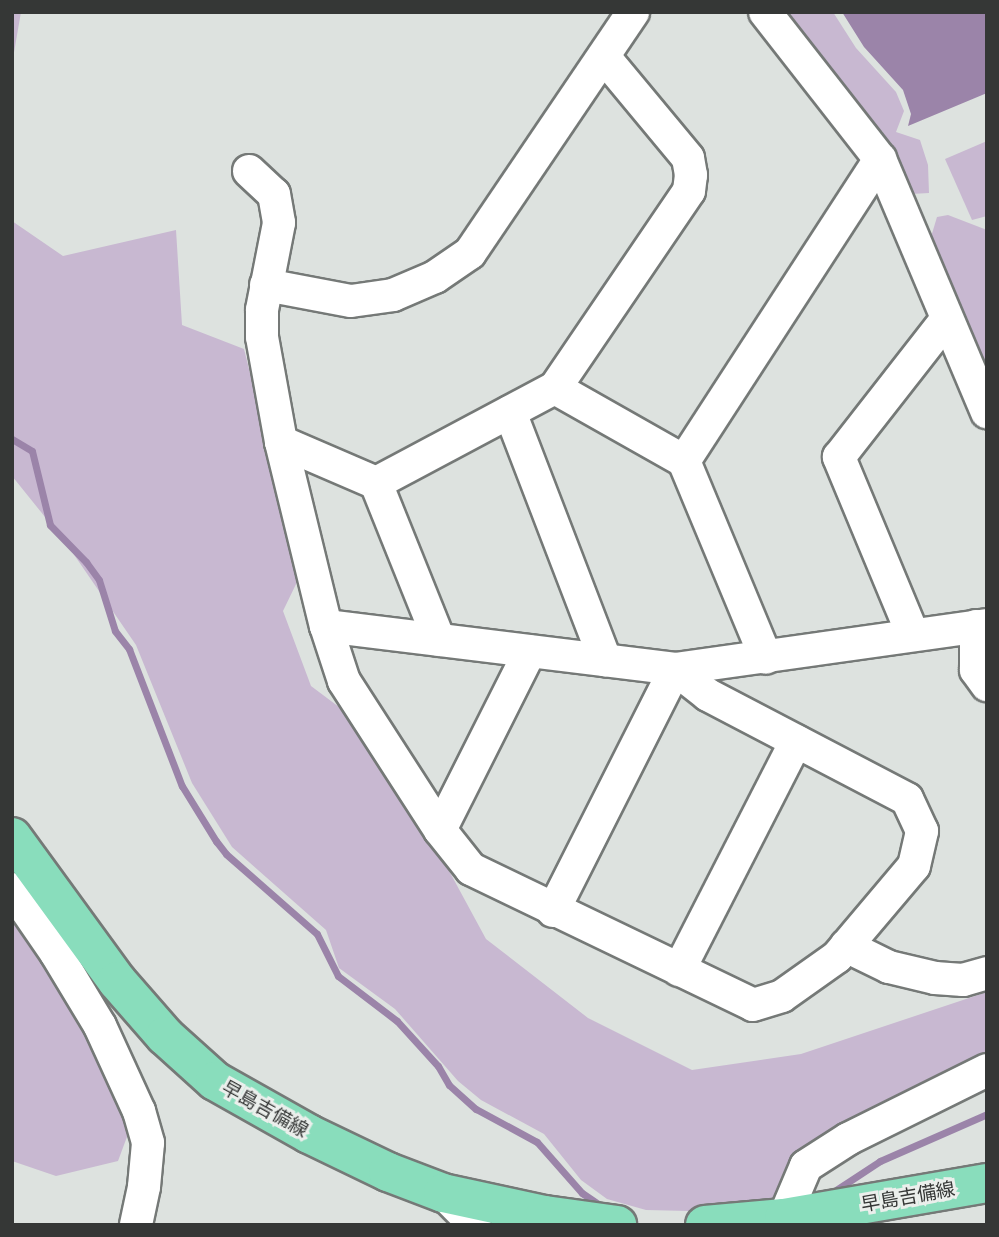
<!DOCTYPE html>
<meta charset="utf-8">
<style>
body{margin:0}
#map{position:relative;width:999px;height:1237px;overflow:hidden;background:#dde2df;font-family:Jost,"Noto Sans JP",sans-serif}
div>[style]{position:absolute}
[style*='--x']{left:calc(var(--x)*1px);top:calc(var(--y)*1px);width:calc(var(--w)*1px);rotate:calc(var(--a)*1deg)}
.green>*{inset:0;background:#c8b8d1}
.water>*{inset:0;background:#9b84a9}
.stream>*{height:7px;margin:-3.5px;padding:0 3.5px;transform-origin:3.5px;border-radius:3.5px;background:#9b84a9}
.roads{filter:drop-shadow(2px 0 #757977) drop-shadow(-2px 0 #757977) drop-shadow(0 2px #757977) drop-shadow(0 -2px #757977)}
.minor>*{height:32px;margin:-16px;padding:0 16px;transform-origin:16px;border-radius:16px;background:#fff}
.major>*{height:38px;margin:-19px;padding:0 19px;transform-origin:19px;border-radius:19px;background:#89ddbc}
span{translate:-50% -50%;white-space:nowrap;text-align:center;line-height:1.15;-webkit-text-stroke:6px #ebefec;paint-order:stroke}
.street-label{font-size:19px;color:#353736}
.frame{position:absolute;inset:0;border:14px solid #353736;pointer-events:none}
</style>
<div id="map">
<div class="green">
<div style="clip-path:polygon(12px 12px,21px 12px,12px 64px)"></div>
<div style="clip-path:polygon(778px 12px,833px 12px,856px 48px,896px 92px,904px 111px,896px 132px,920px 140px,928px 165px,929px 193px,911px 194px,882px 131px,874px 139px)"></div>
<div style="clip-path:polygon(987px 141px,987px 216px,972px 220px,945px 159px)"></div>
<div style="clip-path:polygon(948px 215px,987px 230px,987px 369px,931px 237px,937px 217px)"></div>
<div style="clip-path:polygon(12px 221px,63px 256px,176px 230px,182px 325px,244px 349px,297px 560px,298px 580px,283px 611px,311px 686px,343px 710px,441px 856px,486px 939px,588px 1018px,692px 1070px,801px 1054px,987px 992px,987px 1061px,781px 1201px,690px 1211px,646px 1210px,607px 1199px,581px 1180px,544px 1134px,481px 1100px,458px 1081px,395px 1009px,339px 968px,326px 930px,232px 847px,192px 783px,136px 645px,66px 543px,12px 476px)"></div>
<div style="clip-path:polygon(12px 905px,60px 974px,131px 1126px,118px 1161px,56px 1176px,12px 1161px)"></div>
</div>
<div class="water">
<div style="clip-path:polygon(842px 12px,987px 12px,987px 93px,908px 126px,911px 114px,903px 90px,864px 47px)"></div>
</div>
<div class="stream">
<div style="--x:12;--y:439;--w:23;--a:31"></div>
<div style="--x:32;--y:451;--w:76;--a:76.3"></div>
<div style="--x:50;--y:525;--w:52;--a:45.8"></div>
<div style="--x:86;--y:562;--w:22;--a:54"></div>
<div style="--x:99;--y:580;--w:53;--a:72.6"></div>
<div style="--x:115;--y:631;--w:23;--a:52"></div>
<div style="--x:129;--y:649;--w:147;--a:68.9"></div>
<div style="--x:182;--y:786;--w:65;--a:58.3"></div>
<div style="--x:216;--y:841;--w:16;--a:52"></div>
<div style="--x:226;--y:854;--w:121;--a:41.3"></div>
<div style="--x:317;--y:934;--w:47;--a:63.4"></div>
<div style="--x:338;--y:976;--w:74;--a:37.3"></div>
<div style="--x:397;--y:1021;--w:61;--a:47.7"></div>
<div style="--x:438;--y:1066;--w:22;--a:60"></div>
<div style="--x:449;--y:1085;--w:36;--a:42"></div>
<div style="--x:476;--y:1109;--w:69;--a:28.4"></div>
<div style="--x:537;--y:1142;--w:68;--a:48.6"></div>
<div style="--x:582;--y:1193;--w:27;--a:34"></div>
<div style="--x:836;--y:1190;--w:53;--a:-33.4"></div>
<div style="--x:880;--y:1161;--w:117;--a:-23.7"></div>
</div>
<div class="roads">
<div class="minor">
<div style="--x:765;--y:12;--w:187;--a:52"></div>
<div style="--x:880;--y:159;--w:275;--a:67.1"></div>
<div style="--x:249;--y:171;--w:34;--a:43"></div>
<div style="--x:274;--y:194;--w:29;--a:80"></div>
<div style="--x:279;--y:223;--w:89;--a:101.1"></div>
<div style="--x:262;--y:310;--w:27;--a:90"></div>
<div style="--x:262;--y:337;--w:107;--a:79.7"></div>
<div style="--x:281;--y:442;--w:189;--a:76.3"></div>
<div style="--x:326;--y:626;--w:58;--a:71.9"></div>
<div style="--x:344;--y:681;--w:177;--a:57.2"></div>
<div style="--x:440;--y:830;--w:50;--a:51.5"></div>
<div style="--x:471;--y:869;--w:313;--a:25.7"></div>
<div style="--x:753;--y:1005;--w:30;--a:-17"></div>
<div style="--x:782;--y:996;--w:67;--a:-35.3"></div>
<div style="--x:837;--y:957;--w:119;--a:-49.8"></div>
<div style="--x:914;--y:866;--w:36;--a:-77"></div>
<div style="--x:922;--y:831;--w:35;--a:-115"></div>
<div style="--x:907;--y:799;--w:225;--a:-152.4"></div>
<div style="--x:708;--y:695;--w:42;--a:-141.8"></div>
<div style="--x:266;--y:285;--w:86;--a:10.7"></div>
<div style="--x:351;--y:301;--w:42;--a:-8.1"></div>
<div style="--x:393;--y:295;--w:46;--a:-23.2"></div>
<div style="--x:435;--y:277;--w:42;--a:-34.4"></div>
<div style="--x:470;--y:253;--w:291;--a:-55.9"></div>
<div style="--x:555;--y:388;--w:148;--a:29.5"></div>
<div style="--x:684;--y:461;--w:213;--a:67.4"></div>
<div style="--x:510;--y:412;--w:266;--a:69"></div>
<div style="--x:281;--y:442;--w:103;--a:23.3"></div>
<div style="--x:376;--y:483;--w:203;--a:-28"></div>
<div style="--x:555;--y:388;--w:238;--a:-55.8"></div>
<div style="--x:689;--y:191;--w:16;--a:-83"></div>
<div style="--x:691;--y:175;--w:17;--a:-100"></div>
<div style="--x:688;--y:158;--w:130;--a:-129.7"></div>
<div style="--x:684;--y:461;--w:360;--a:-57"></div>
<div style="--x:376;--y:483;--w:169;--a:68.1"></div>
<div style="--x:326;--y:626;--w:352;--a:7"></div>
<div style="--x:675;--y:669;--w:315;--a:-8"></div>
<div style="--x:976;--y:626;--w:44;--a:90"></div>
<div style="--x:976;--y:670;--w:19;--a:54"></div>
<div style="--x:913;--y:635;--w:193;--a:-112.6"></div>
<div style="--x:839;--y:457;--w:174;--a:-52"></div>
<div style="--x:440;--y:830;--w:200;--a:-63.3"></div>
<div style="--x:12;--y:889;--w:78;--a:55.5"></div>
<div style="--x:56;--y:953;--w:85;--a:58.9"></div>
<div style="--x:100;--y:1026;--w:94;--a:65.4"></div>
<div style="--x:139;--y:1111;--w:33;--a:74"></div>
<div style="--x:148;--y:1143;--w:44;--a:95.2"></div>
<div style="--x:144;--y:1187;--w:39;--a:102"></div>
<div style="--x:553;--y:911;--w:271;--a:-63.2"></div>
<div style="--x:846;--y:946;--w:48;--a:26"></div>
<div style="--x:889;--y:967;--w:47;--a:13.4"></div>
<div style="--x:935;--y:978;--w:28;--a:4"></div>
<div style="--x:963;--y:980;--w:25;--a:-16"></div>
<div style="--x:679;--y:970;--w:257;--a:-62.9"></div>
<div style="--x:443;--y:1193;--w:45;--a:45"></div>
<div style="--x:784;--y:1218;--w:56;--a:-67.1"></div>
<div style="--x:806;--y:1166;--w:50;--a:-32.7"></div>
<div style="--x:848;--y:1139;--w:155;--a:-26.4"></div>
</div>
<div class="major">
<div style="--x:12;--y:837;--w:178;--a:53.9"></div>
<div style="--x:117;--y:981;--w:73;--a:48.9"></div>
<div style="--x:165;--y:1036;--w:67;--a:42"></div>
<div style="--x:215;--y:1081;--w:108;--a:29.4"></div>
<div style="--x:309;--y:1134;--w:88;--a:25.7"></div>
<div style="--x:388;--y:1172;--w:59;--a:20.9"></div>
<div style="--x:443;--y:1193;--w:104;--a:12.2"></div>
<div style="--x:545;--y:1215;--w:73;--a:7.9"></div>
<div style="--x:705;--y:1225;--w:79;--a:-5.1"></div>
<div style="--x:784;--y:1218;--w:206;--a:-9.8"></div>
</div>
</div>
<div class="street-label">
<span style="left:265px;top:1109px;rotate:29deg">早島吉備線</span>
<span style="left:908px;top:1197px;rotate:-10deg">早島吉備線</span>
</div>
<div class="frame"></div>
</div>
